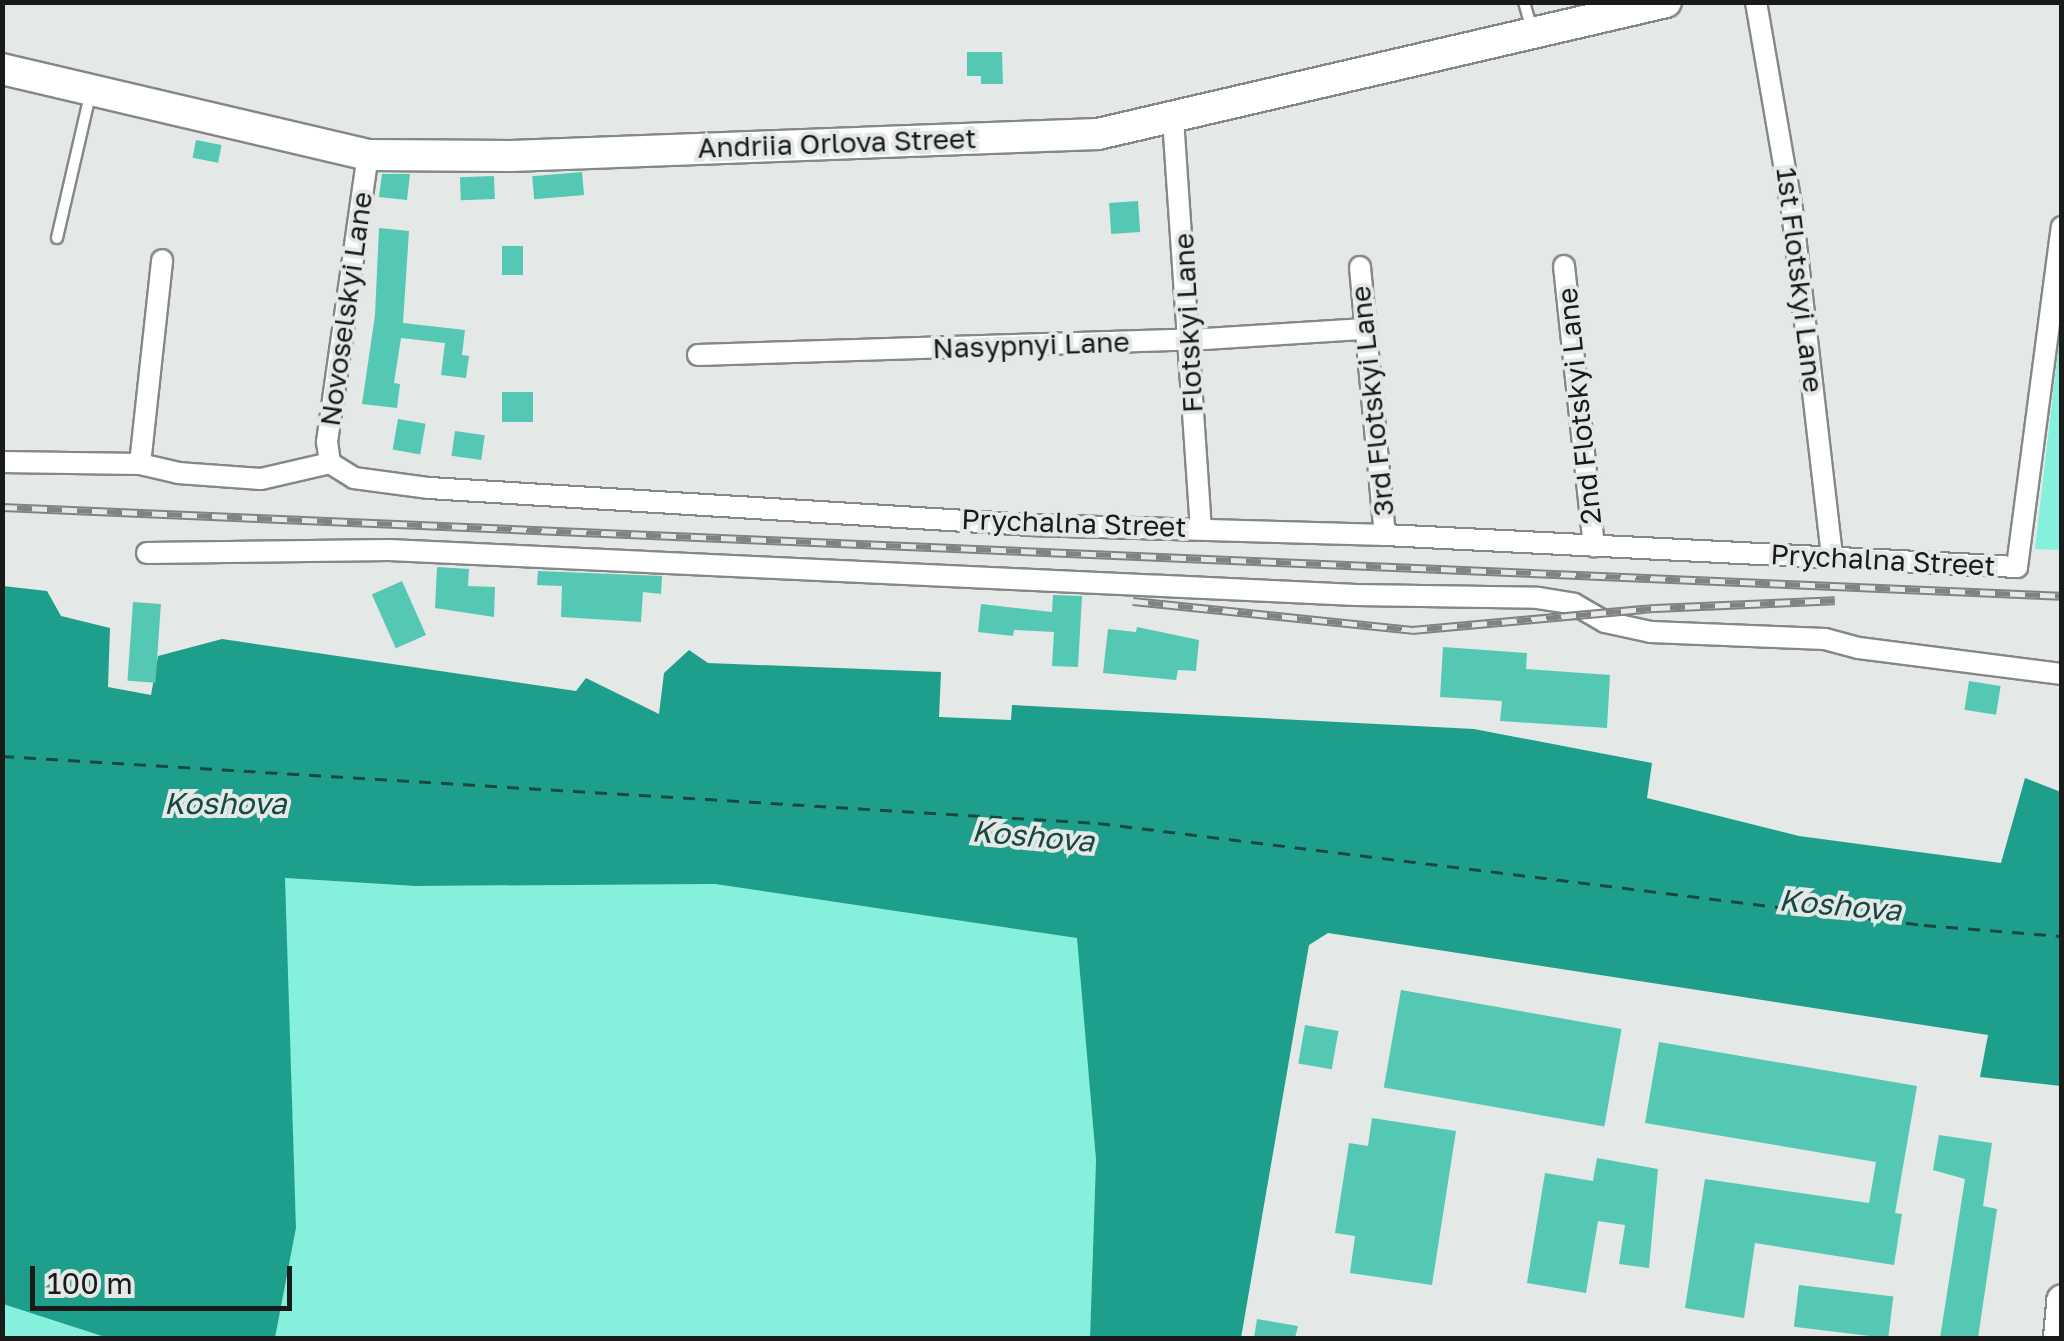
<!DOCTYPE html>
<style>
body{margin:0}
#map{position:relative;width:2064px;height:1341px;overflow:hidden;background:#e4e8e7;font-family:"Golos Text",sans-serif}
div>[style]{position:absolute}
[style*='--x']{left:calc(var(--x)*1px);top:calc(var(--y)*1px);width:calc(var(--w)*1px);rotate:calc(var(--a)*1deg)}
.green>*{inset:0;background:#85f1dc}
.water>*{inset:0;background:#1e9f8c}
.ferry>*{height:2.5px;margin-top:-1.25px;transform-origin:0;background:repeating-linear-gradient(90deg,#174941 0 12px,transparent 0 22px)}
.building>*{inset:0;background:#54c8b3;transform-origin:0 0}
.roads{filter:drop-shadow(2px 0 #848887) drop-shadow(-2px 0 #848887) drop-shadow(0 2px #848887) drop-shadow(0 -2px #848887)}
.lane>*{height:10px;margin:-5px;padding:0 5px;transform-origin:5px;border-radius:5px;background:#fff}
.street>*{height:20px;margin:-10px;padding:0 10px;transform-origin:10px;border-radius:10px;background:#fff}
.secondary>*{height:30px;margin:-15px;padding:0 15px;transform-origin:15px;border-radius:15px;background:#fff}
.rail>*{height:9px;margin-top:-4.5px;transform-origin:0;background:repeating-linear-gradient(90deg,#e4e8e7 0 15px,#808382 0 30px);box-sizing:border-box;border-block:2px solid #808382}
span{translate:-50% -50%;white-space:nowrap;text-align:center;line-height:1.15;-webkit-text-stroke:8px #e4e8e7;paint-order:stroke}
.street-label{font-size:28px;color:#191a1a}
.water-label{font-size:30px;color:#174941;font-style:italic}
.frame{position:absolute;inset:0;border:5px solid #191a1a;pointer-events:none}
.scale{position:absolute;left:30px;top:1266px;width:262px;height:45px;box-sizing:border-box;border:5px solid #191a1a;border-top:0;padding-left:12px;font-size:30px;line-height:35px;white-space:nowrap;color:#191a1a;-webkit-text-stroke:8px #e4e8e7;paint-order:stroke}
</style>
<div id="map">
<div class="green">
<div style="clip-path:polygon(2061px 325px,2061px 550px,2035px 549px)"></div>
<div style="clip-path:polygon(284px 878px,415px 886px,715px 884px,1078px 938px,1096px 1160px,1090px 1338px,275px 1338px,296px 1228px)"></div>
<div style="clip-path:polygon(3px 1304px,108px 1338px,3px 1338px)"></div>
</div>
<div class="water">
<div style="clip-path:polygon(3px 586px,47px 591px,61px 616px,110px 628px,108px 687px,151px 695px,158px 656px,222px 639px,576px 691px,586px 678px,659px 714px,664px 673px,689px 650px,708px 663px,941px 672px,939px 717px,1011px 720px,1012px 705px,1474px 729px,1652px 763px,1647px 798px,1799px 836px,2001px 863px,2025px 778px,2061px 792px,2061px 1086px,1980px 1077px,1988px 1035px,1328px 933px,1309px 945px,1241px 1338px,1090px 1338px,1096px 1160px,1077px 938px,715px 884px,415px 886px,285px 878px,296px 1228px,275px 1338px,108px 1338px,3px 1304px)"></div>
</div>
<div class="ferry">
<div style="--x:2;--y:756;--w:1098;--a:3.5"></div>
<div style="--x:1098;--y:823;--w:832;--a:7.04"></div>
<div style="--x:1924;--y:925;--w:138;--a:4.6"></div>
</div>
<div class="building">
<div style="clip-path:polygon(967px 52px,1002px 52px,1003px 84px,981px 84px,981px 76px,967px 76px)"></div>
<div style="left:196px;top:140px;width:26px;height:18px;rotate:11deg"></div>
<div style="left:582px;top:172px;width:23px;height:50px;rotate:85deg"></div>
<div style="clip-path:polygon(382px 174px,410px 174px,407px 200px,379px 197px)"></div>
<div style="left:494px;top:176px;width:23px;height:34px;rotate:88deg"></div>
<div style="left:1138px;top:201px;width:31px;height:29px;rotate:86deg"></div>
<div style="clip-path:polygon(379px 228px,409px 231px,403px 323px,465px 330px,462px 355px,469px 356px,466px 378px,441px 375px,445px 343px,401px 338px,394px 383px,400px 384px,397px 408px,362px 404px,375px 315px)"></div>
<div style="left:502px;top:246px;width:21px;height:29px"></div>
<div style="left:502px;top:392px;width:31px;height:30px"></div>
<div style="left:398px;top:419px;width:28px;height:31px;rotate:10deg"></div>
<div style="left:455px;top:431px;width:30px;height:25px;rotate:8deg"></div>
<div style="clip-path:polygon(437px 567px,469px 569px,468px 586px,495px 587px,494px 617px,435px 608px)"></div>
<div style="clip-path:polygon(538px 571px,662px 576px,661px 594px,643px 592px,641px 622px,561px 617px,562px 586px,537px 585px)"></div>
<div style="left:402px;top:581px;width:59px;height:33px;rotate:66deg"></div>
<div style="clip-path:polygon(1053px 595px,1082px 596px,1078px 667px,1052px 666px,1054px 632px,1014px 630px,1013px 636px,978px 632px,981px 604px,1052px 612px)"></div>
<div style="left:133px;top:602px;width:28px;height:79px;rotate:4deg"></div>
<div style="clip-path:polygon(1137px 627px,1199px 640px,1196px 671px,1178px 670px,1176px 680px,1103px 673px,1108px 629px,1136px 632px)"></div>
<div style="clip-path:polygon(1443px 647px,1527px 653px,1526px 669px,1610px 675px,1607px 728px,1500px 721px,1502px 701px,1440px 697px)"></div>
<div style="left:1969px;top:681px;width:32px;height:29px;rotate:9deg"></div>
<div style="left:1401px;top:990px;width:224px;height:99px;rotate:10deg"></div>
<div style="left:1305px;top:1025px;width:34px;height:39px;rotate:10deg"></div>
<div style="clip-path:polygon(1659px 1042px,1917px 1086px,1895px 1213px,1902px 1214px,1894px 1265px,1755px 1243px,1744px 1318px,1685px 1308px,1705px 1179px,1869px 1203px,1876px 1162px,1645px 1123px)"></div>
<div style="clip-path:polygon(1372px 1118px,1456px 1131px,1432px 1285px,1350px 1273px,1355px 1236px,1335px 1233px,1349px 1143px,1368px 1146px)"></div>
<div style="clip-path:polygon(1939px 1135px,1992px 1143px,1983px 1206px,1997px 1209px,1978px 1338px,1940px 1338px,1965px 1179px,1933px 1170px)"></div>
<div style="clip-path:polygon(1597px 1158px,1658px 1169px,1649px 1268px,1619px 1264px,1625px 1225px,1598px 1221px,1586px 1293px,1527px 1283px,1545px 1173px,1593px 1181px)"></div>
<div style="left:1799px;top:1285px;width:95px;height:42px;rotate:7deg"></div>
<div style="clip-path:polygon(1257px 1319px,1298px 1326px,1295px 1338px,1254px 1338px)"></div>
</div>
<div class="roads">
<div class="lane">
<div style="--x:1524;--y:2;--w:29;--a:74"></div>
<div style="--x:57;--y:238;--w:147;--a:-77"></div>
</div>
<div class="street">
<div style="--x:1756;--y:2;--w:211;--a:80.2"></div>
<div style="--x:1792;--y:210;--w:350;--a:83.4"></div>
<div style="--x:1173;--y:119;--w:409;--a:86.1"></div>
<div style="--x:1564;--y:266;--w:282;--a:83.9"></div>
<div style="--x:1360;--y:267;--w:269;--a:84.7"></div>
<div style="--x:698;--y:355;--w:490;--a:-1.8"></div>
<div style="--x:1188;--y:340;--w:177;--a:-3.6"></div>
<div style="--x:2;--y:462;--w:138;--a:0.8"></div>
<div style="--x:140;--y:464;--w:39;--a:13"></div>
<div style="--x:178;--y:473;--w:83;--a:4.1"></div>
<div style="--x:261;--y:479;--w:71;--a:-13.1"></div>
<div style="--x:330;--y:463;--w:28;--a:32"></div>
<div style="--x:354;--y:478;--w:76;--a:7.6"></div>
<div style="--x:429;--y:488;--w:602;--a:3.52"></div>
<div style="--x:1030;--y:525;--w:355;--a:1.6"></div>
<div style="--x:1385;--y:535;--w:633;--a:2.9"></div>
<div style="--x:2017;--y:567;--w:343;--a:-82.5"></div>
<div style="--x:330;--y:463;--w:21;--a:-98"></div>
<div style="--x:327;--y:442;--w:290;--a:-81.9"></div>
<div style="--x:140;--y:464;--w:205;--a:-83.8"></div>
<div style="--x:147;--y:553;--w:242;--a:-0.7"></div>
<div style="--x:389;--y:550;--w:968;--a:2.66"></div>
<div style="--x:1356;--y:595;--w:182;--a:0.9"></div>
<div style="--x:1538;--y:598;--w:36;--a:9"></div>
<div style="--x:1574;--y:604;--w:36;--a:30"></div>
<div style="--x:1605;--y:622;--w:47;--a:12.3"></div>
<div style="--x:1651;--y:632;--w:174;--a:2.3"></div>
<div style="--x:1825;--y:639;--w:35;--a:15"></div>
<div style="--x:1859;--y:648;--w:205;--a:7.3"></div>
</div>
<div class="secondary">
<div style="--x:2;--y:69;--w:376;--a:13.2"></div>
<div style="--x:368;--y:155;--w:143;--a:0.4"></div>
<div style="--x:511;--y:156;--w:587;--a:-2.15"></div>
<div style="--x:1098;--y:134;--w:583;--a:-13.08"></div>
<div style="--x:2059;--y:1338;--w:38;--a:-85"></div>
</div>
</div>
<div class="rail">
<div style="--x:2;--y:507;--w:2062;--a:2.47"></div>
<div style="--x:1133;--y:601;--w:281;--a:5.9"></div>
<div style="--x:1412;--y:630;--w:244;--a:-5.2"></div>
<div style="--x:1655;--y:608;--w:180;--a:-2.5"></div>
</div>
<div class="street-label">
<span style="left:837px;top:143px;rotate:-2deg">Andriia Orlova Street</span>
<span style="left:1800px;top:280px;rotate:83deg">1st Flotskyi Lane</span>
<span style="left:346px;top:309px;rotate:-82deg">Novoselskyi Lane</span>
<span style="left:1188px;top:323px;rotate:-93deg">Flotskyi Lane</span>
<span style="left:1031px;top:345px;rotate:-2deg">Nasypnyi Lane</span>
<span style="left:1372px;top:401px;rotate:-96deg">3rd Flotskyi Lane</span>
<span style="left:1579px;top:406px;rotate:-96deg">2nd Flotskyi Lane</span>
<span style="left:1074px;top:523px;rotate:2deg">Prychalna Street</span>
<span style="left:1883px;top:560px;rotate:3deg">Prychalna Street</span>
</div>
<div class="water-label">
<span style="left:225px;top:803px">Koshova</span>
<span style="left:1033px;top:836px;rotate:5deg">Koshova</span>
<span style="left:1840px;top:905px;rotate:5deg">Koshova</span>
</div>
<div class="frame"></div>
<div class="scale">100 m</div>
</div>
